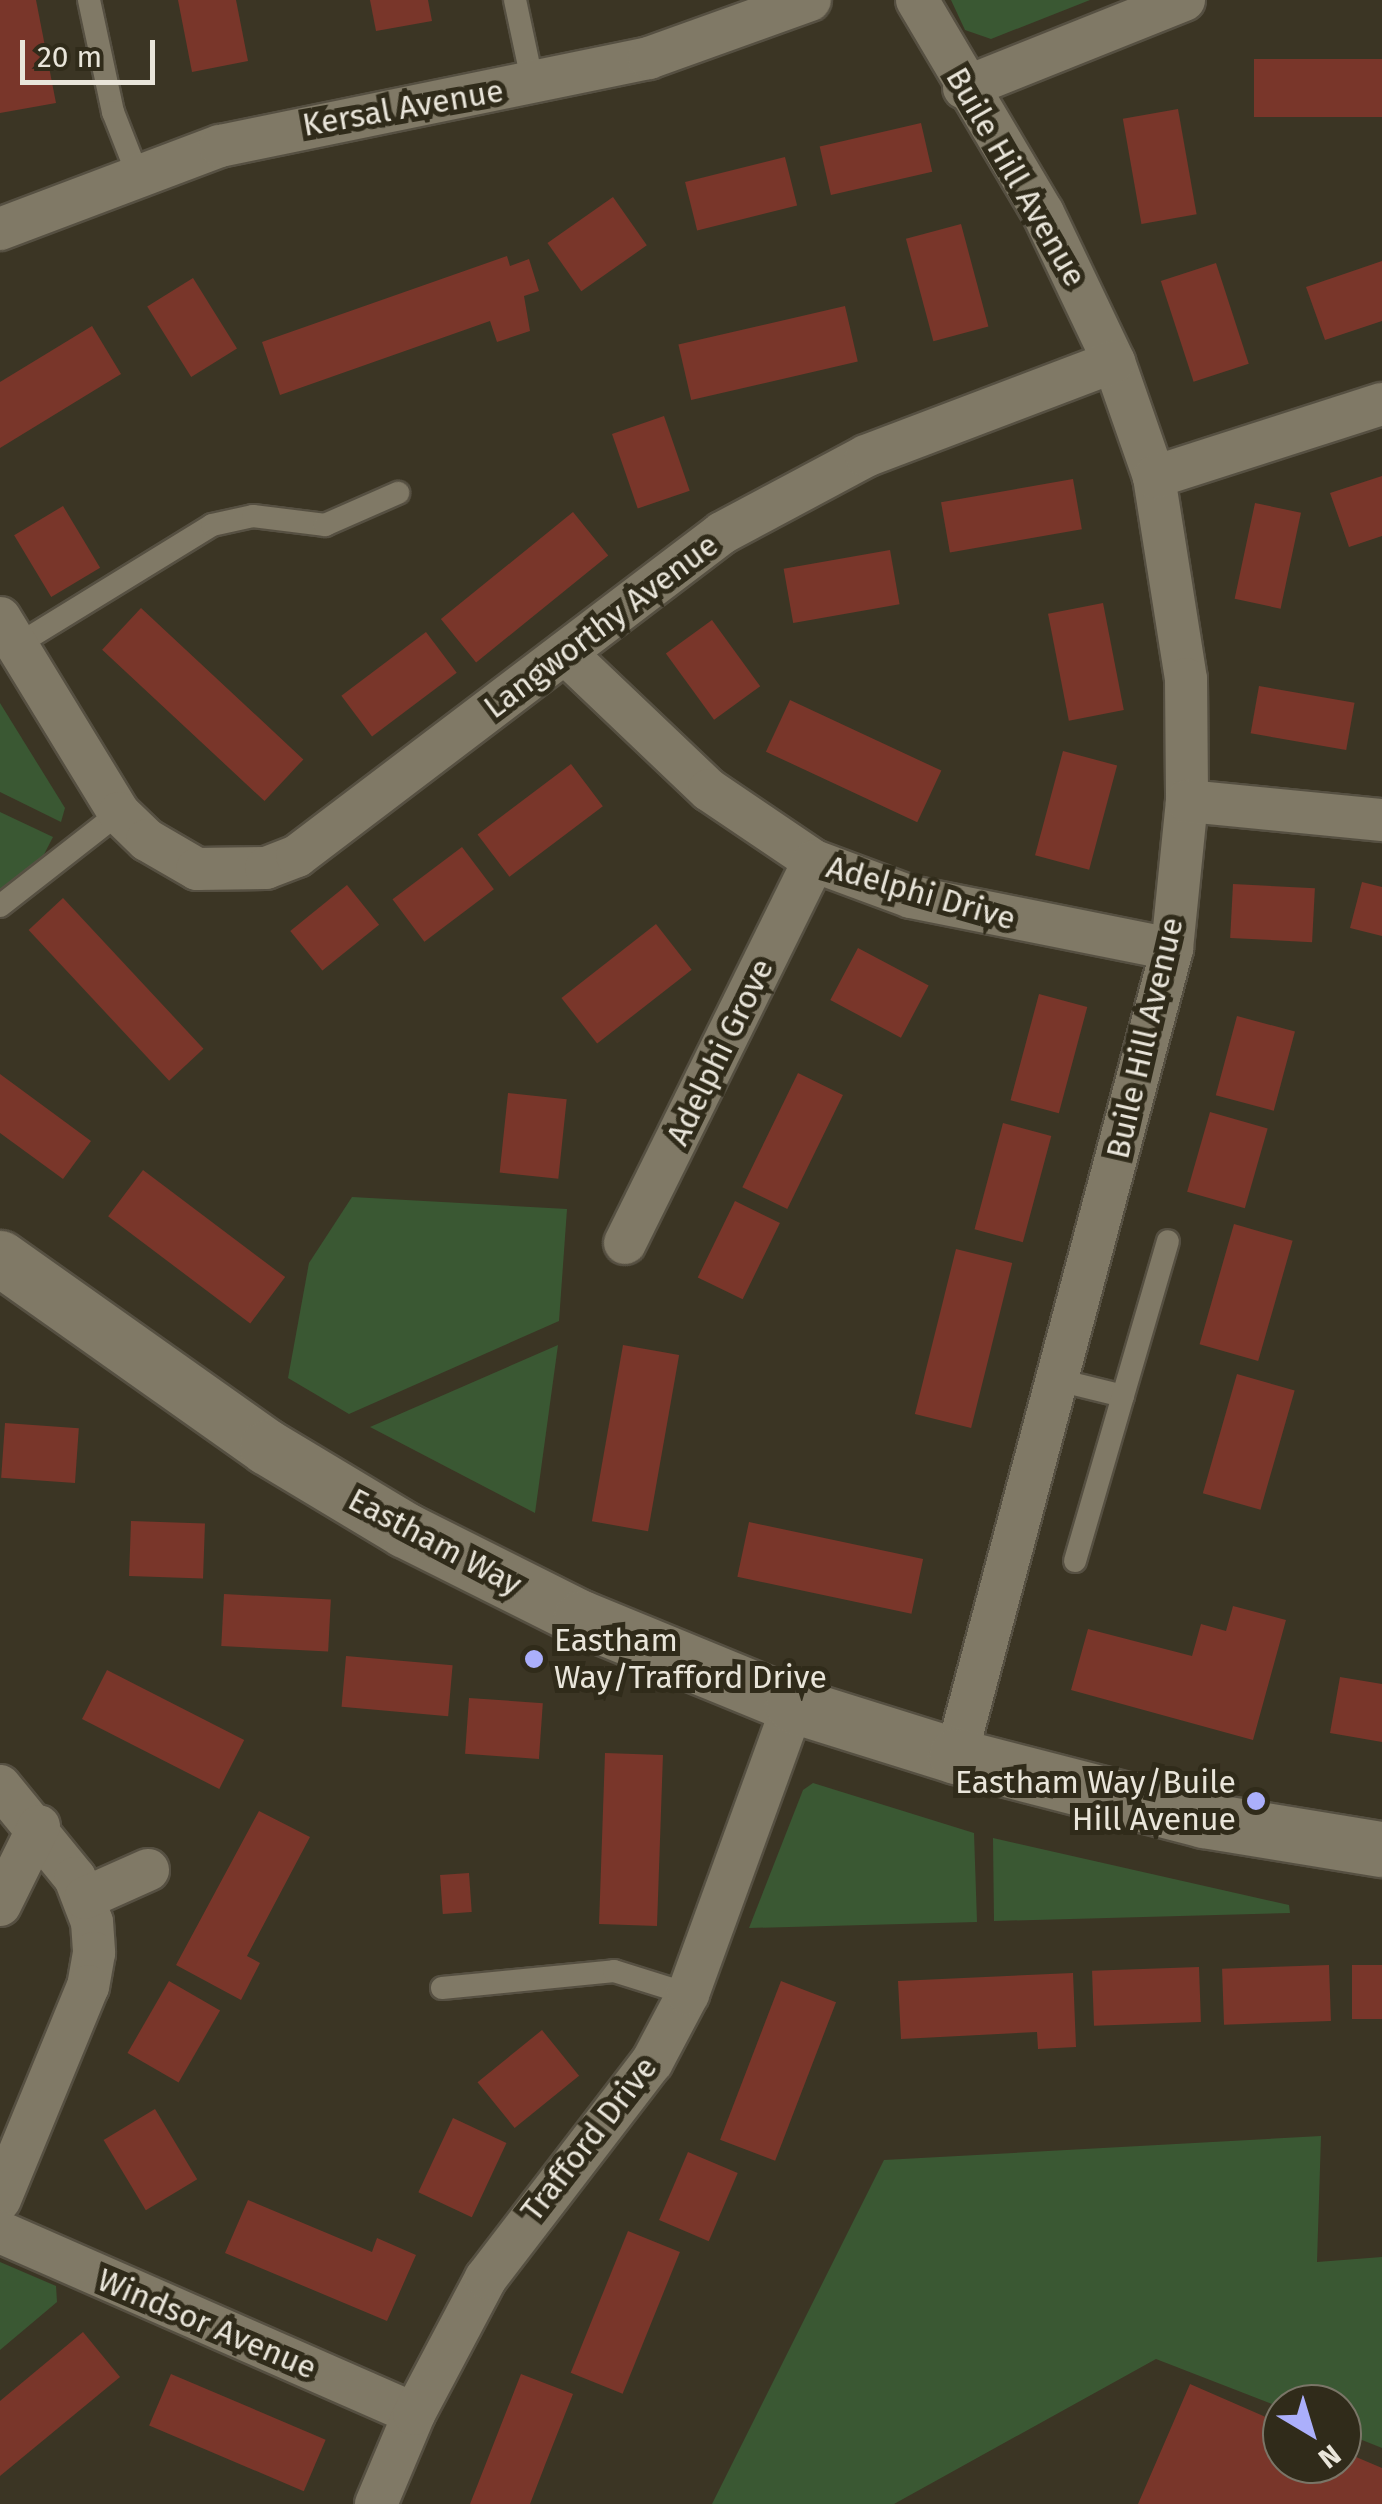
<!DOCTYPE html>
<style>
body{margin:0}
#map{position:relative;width:1382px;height:2504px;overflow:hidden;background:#3b3524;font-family:"Fira Sans",sans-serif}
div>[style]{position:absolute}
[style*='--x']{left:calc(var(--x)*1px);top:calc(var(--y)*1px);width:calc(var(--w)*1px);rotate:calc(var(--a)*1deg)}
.green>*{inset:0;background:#3a5833}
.building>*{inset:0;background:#79362a;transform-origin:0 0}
.roads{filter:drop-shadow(2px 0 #565042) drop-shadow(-2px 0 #565042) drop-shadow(0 2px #565042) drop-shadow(0 -2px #565042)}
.service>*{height:22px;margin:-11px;padding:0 11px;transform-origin:11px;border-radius:11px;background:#807966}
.minor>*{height:42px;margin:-21px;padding:0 21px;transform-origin:21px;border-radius:21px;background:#807966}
.tertiary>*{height:55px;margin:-27.5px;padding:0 27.5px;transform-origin:27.5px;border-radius:27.5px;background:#807966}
.dots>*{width:28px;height:28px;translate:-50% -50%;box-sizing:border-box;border:5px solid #302b1a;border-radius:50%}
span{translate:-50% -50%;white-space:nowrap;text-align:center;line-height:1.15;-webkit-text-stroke:10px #302b1a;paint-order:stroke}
.street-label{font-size:32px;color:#e9e5da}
.poi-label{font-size:32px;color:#e9e5da}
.left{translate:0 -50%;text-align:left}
.right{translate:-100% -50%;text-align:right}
.north{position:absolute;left:1262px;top:2384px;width:100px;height:100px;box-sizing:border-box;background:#302b1a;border:2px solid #7a7567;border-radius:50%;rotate:142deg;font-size:28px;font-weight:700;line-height:40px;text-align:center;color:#e9e5da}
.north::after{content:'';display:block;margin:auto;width:35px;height:45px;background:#abaffb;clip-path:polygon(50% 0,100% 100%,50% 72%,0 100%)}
.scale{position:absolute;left:20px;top:40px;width:135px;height:45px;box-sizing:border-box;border:5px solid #e9e5da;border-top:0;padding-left:12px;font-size:30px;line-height:35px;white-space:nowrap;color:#e9e5da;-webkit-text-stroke:8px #302b1a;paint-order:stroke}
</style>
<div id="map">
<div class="green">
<div style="clip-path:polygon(951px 0,1090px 0,991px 39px,965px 30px)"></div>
<div style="clip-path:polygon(0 703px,65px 808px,61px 822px,0 792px)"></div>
<div style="clip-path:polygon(0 812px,53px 837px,38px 866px,0 893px)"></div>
<div style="clip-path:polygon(352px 1197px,567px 1209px,559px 1321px,349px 1414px,288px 1378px,309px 1263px)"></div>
<div style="clip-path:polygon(558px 1345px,535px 1513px,370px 1427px)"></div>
<div style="clip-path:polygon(813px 1783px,974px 1833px,977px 1922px,749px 1928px,803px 1790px)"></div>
<div style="clip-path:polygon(993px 1838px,1289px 1905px,1290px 1913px,994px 1921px)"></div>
<div style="clip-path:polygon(1321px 2136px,1317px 2262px,1382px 2257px,1382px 2448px,1342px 2432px,1342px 2404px,1282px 2408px,1156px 2359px,894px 2504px,712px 2504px,884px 2160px)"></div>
<div style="clip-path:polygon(0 2262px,56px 2286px,57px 2302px,0 2350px)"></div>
</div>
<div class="building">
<div style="clip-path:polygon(0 0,36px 0,56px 103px,0 113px)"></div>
<div style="clip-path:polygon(178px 0,236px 0,248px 61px,192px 72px)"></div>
<div style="clip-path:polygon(370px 0,428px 0,432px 21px,376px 31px)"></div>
<div style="left:1382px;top:59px;width:58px;height:128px;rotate:90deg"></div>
<div style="left:1178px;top:109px;width:107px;height:56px;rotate:80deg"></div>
<div style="left:921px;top:123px;width:50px;height:104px;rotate:77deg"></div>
<div style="left:785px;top:157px;width:50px;height:103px;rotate:76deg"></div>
<div style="left:613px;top:197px;width:59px;height:80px;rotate:55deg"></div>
<div style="left:961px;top:224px;width:106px;height:57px;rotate:75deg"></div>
<div style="clip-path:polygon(507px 256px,510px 266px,529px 259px,539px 291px,524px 296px,530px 331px,497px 342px,490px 321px,280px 395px,262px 342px)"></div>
<div style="clip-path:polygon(1382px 261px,1382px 321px,1325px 340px,1306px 287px)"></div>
<div style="left:1216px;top:263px;width:106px;height:58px;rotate:72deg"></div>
<div style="left:193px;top:278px;width:83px;height:54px;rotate:58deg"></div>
<div style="left:845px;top:306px;width:57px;height:171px;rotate:77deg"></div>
<div style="clip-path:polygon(92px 326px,121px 374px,0 448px,0 382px)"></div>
<div style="left:664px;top:416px;width:79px;height:55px;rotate:71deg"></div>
<div style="clip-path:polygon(1382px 476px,1382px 536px,1349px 547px,1330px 493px)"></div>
<div style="left:1073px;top:479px;width:51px;height:134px;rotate:80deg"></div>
<div style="left:1255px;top:503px;width:47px;height:98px;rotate:12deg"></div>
<div style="left:63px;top:506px;width:72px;height:57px;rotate:59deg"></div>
<div style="left:573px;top:512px;width:56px;height:170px;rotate:51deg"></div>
<div style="left:890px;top:550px;width:55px;height:108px;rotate:80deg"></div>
<div style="left:1103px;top:603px;width:109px;height:56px;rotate:79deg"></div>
<div style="left:141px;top:608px;width:222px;height:57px;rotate:43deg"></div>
<div style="left:712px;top:620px;width:82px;height:57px;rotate:54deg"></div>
<div style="left:426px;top:632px;width:51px;height:106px;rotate:53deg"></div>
<div style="left:1259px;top:686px;width:97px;height:48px;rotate:10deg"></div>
<div style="left:790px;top:700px;width:167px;height:57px;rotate:25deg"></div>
<div style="left:1063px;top:751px;width:56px;height:108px;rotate:15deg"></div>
<div style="left:571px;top:764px;width:53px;height:117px;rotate:53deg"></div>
<div style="left:462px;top:847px;width:53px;height:87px;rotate:53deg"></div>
<div style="clip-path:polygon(1362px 882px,1382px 887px,1382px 936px,1350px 928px)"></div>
<div style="left:1233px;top:884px;width:82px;height:54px;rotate:3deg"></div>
<div style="left:347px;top:885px;width:51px;height:73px;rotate:51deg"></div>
<div style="left:63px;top:898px;width:206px;height:47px;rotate:47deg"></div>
<div style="left:656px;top:924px;width:58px;height:120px;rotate:52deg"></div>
<div style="left:858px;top:948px;width:80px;height:59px;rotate:28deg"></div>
<div style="left:1039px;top:994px;width:50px;height:110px;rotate:15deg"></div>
<div style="left:1237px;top:1016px;width:60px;height:82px;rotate:15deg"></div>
<div style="left:798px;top:1073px;width:50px;height:127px;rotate:26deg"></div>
<div style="clip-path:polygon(0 1074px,91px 1141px,63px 1179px,0 1133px)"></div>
<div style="left:508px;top:1093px;width:59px;height:80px;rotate:6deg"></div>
<div style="left:1210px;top:1112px;width:60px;height:83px;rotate:16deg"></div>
<div style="left:1003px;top:1123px;width:50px;height:110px;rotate:15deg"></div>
<div style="left:143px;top:1170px;width:178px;height:58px;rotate:37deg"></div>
<div style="left:735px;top:1201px;width:50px;height:85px;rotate:26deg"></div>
<div style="left:1234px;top:1224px;width:61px;height:125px;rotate:16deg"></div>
<div style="left:956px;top:1249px;width:58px;height:170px;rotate:14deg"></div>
<div style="left:623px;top:1345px;width:57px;height:179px;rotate:10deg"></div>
<div style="left:1237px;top:1374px;width:60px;height:124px;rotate:16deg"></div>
<div style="left:5px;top:1423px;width:74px;height:55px;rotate:4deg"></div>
<div style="left:131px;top:1521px;width:74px;height:55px;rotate:2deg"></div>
<div style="left:749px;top:1522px;width:178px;height:56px;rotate:12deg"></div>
<div style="left:224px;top:1594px;width:107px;height:52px;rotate:3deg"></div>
<div style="clip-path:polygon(1233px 1606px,1286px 1620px,1253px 1740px,1071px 1690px,1088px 1629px,1192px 1656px,1201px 1624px,1226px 1631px)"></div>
<div style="left:346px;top:1656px;width:107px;height:51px;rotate:5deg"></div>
<div style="left:107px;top:1670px;width:154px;height:55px;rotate:27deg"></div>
<div style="clip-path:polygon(1340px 1677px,1382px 1684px,1382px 1742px,1330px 1733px)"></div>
<div style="left:469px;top:1698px;width:74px;height:56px;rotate:4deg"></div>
<div style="left:605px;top:1753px;width:58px;height:171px;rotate:2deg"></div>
<div style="clip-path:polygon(259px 1811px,310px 1837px,247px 1956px,260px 1963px,241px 2000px,176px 1965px)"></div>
<div style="left:469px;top:1873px;width:39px;height:29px;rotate:86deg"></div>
<div style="left:1329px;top:1965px;width:56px;height:107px;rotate:88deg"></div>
<div style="left:1352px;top:1965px;width:30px;height:54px"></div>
<div style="left:1199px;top:1967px;width:55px;height:107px;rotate:88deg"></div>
<div style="clip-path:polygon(1073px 1973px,1076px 2047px,1038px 2049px,1037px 2032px,901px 2039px,898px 1981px)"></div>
<div style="left:169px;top:1981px;width:59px;height:83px;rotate:30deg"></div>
<div style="left:781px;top:1981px;width:59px;height:170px;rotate:21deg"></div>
<div style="left:542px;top:2030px;width:59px;height:83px;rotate:51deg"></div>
<div style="left:155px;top:2109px;width:82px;height:60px;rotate:59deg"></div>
<div style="left:453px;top:2118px;width:59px;height:82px;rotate:25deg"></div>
<div style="left:688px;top:2152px;width:54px;height:74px;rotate:23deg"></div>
<div style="clip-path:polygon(248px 2200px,372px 2252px,377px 2238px,416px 2255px,387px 2321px,225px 2253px)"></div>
<div style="left:628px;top:2231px;width:56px;height:153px;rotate:22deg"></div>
<div style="clip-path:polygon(83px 2332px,120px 2377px,0 2476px,0 2401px)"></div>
<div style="left:171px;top:2374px;width:168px;height:56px;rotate:23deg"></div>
<div style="clip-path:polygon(521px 2374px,573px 2394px,545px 2465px,530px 2504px,470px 2504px)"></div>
<div style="clip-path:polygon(1190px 2384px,1282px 2424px,1282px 2464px,1342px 2464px,1342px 2451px,1382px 2468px,1382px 2504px,1138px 2504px)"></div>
</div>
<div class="roads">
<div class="service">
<div style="--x:89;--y:0;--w:115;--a:77.9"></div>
<div style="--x:113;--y:112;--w:66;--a:68.5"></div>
<div style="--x:515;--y:0;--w:87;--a:78"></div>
<div style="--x:17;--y:645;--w:229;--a:-31.6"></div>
<div style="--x:212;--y:525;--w:42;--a:-12.4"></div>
<div style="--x:253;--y:516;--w:73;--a:7.1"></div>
<div style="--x:325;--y:525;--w:80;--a:-23.7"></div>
<div style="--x:0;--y:906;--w:151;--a:-38"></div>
<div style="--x:1058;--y:1380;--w:67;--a:13.8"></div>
<div style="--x:1075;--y:1561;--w:333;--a:-73.8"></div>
<div style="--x:442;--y:1988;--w:173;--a:-5.6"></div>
<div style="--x:614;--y:1971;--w:77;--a:17.3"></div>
</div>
<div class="minor">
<div style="--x:917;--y:0;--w:247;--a:59.4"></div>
<div style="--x:1043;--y:213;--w:165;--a:64.5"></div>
<div style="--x:1114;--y:362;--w:122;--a:70.8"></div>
<div style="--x:1154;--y:477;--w:205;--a:81"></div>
<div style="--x:1186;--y:679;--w:122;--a:89.5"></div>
<div style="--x:1187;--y:801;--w:149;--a:95.8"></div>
<div style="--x:1172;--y:949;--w:835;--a:104.98"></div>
<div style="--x:964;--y:88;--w:237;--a:-21.8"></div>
<div style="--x:0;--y:229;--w:235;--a:-20.7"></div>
<div style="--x:220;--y:146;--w:438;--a:-11.6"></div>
<div style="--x:649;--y:58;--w:171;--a:-19.8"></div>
<div style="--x:1154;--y:477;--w:239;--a:-17.8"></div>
<div style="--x:0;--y:618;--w:228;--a:58.6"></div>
<div style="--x:119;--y:813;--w:39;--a:44"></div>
<div style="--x:147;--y:840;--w:58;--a:30.1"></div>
<div style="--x:197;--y:869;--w:69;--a:-0.8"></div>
<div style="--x:266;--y:868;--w:33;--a:-21"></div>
<div style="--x:297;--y:856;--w:534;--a:-37.23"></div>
<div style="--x:722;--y:533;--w:163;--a:-28.1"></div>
<div style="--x:866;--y:456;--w:265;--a:-20.8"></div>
<div style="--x:565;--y:653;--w:199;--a:43.6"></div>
<div style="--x:709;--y:790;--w:127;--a:34.1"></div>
<div style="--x:814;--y:861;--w:103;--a:20.4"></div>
<div style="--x:911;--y:897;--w:266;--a:11.3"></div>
<div style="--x:1187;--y:801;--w:196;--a:5.6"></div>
<div style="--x:625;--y:1243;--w:426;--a:-63.7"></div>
<div style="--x:0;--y:1786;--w:119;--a:50.8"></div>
<div style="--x:75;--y:1878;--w:47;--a:68.9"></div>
<div style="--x:92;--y:1922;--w:31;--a:86"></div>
<div style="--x:94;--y:1953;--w:34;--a:100"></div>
<div style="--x:88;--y:1986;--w:231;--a:112.4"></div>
<div style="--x:85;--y:1898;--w:69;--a:-24"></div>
<div style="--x:0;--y:1905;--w:88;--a:-63.7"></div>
<div style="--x:0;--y:2232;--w:452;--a:23.7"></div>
<div style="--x:376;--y:2504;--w:98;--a:-67.1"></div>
<div style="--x:414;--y:2414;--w:154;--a:-62.1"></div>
<div style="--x:486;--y:2278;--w:272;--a:-52.5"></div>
<div style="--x:652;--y:2062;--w:77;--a:-62.1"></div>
<div style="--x:688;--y:1994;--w:307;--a:-70"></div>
</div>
<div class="tertiary">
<div style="--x:0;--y:1258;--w:327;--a:35.3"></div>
<div style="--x:267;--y:1447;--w:161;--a:31"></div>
<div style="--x:405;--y:1530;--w:197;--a:26.6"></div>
<div style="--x:581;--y:1618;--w:229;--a:22.3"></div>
<div style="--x:793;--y:1705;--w:171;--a:17.4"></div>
<div style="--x:956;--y:1756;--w:256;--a:14.5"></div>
<div style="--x:1204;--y:1820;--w:180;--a:9.3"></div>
</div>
</div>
<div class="dots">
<div style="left:534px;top:1659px;background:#abaffb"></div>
<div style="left:1256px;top:1801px;background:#abaffb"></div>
</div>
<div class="street-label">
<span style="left:403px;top:108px;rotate:-10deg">Kersal Avenue</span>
<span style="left:1016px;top:177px;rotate:60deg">Buile Hill Avenue</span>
<span style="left:601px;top:626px;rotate:-37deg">Langworthy Avenue</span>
<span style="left:921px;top:893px;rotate:16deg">Adelphi Drive</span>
<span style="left:1145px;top:1038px;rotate:-77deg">Buile Hill Avenue</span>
<span style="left:720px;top:1052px;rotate:-64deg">Adelphi Grove</span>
<span style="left:435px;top:1542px;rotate:28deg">Eastham Way</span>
<span style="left:589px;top:2139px;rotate:-52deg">Trafford Drive</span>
<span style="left:207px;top:2324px;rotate:23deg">Windsor Avenue</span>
</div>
<div class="poi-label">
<span class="left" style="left:554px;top:1659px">Eastham<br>Way/Trafford Drive</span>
<span class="right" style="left:1236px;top:1801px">Eastham Way/Buile<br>Hill Avenue</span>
</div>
<div class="north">N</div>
<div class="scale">20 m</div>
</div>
